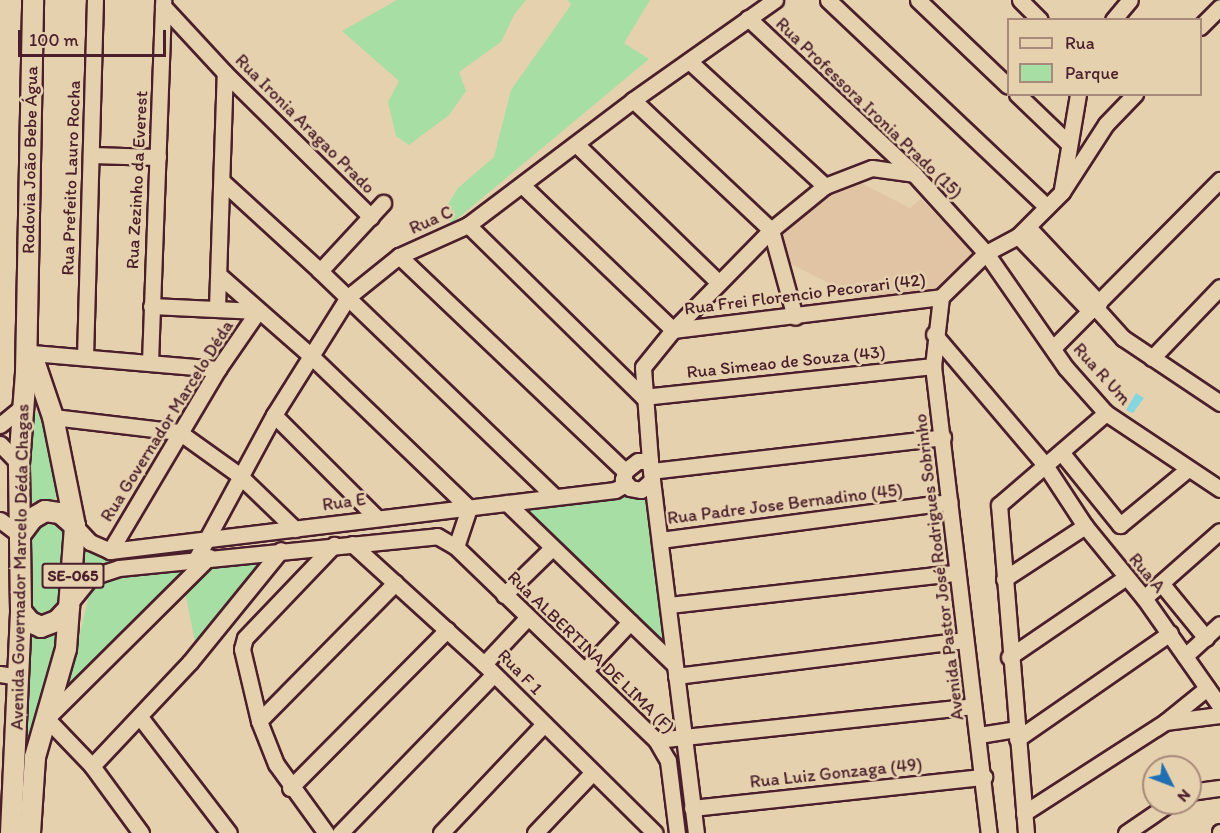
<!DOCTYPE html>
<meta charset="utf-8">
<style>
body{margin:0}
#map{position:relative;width:1220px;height:833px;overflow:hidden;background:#e6d1af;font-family:Itim,sans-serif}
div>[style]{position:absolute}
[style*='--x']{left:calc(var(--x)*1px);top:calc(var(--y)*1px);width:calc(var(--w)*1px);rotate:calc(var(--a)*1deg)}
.built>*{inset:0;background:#e0c4a3}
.green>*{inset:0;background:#a6dea3}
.water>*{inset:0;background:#85d6de}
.roads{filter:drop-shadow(2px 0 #4a1f2b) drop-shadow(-2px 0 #4a1f2b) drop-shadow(0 2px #4a1f2b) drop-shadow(0 -2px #4a1f2b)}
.minor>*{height:15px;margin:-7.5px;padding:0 7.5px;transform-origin:7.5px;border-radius:7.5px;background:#e6d1af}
.major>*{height:20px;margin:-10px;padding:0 10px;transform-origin:10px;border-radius:10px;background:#e6d1af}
span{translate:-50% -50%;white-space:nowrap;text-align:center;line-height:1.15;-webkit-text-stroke:5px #e6d1af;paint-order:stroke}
.shield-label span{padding:2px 4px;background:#e6d1af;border:2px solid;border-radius:4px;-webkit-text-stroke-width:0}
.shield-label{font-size:16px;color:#4a1f2b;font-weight:700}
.street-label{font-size:18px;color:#4a1f2b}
.legend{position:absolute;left:1007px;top:18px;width:195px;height:78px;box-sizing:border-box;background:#e6d1af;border:2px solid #a88a7a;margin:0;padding:8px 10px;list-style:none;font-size:18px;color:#4a1f2b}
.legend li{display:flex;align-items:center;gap:12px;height:30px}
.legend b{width:30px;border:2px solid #a88a7a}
.north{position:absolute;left:1142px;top:755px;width:60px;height:60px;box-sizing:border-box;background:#e6d1af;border:2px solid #a88a7a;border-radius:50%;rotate:132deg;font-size:16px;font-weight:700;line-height:24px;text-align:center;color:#4a1f2b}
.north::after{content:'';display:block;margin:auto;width:21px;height:27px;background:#1f6fb2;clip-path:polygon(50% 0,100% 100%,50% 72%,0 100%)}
.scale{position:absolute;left:18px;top:30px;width:148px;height:27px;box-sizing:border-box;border:3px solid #4a1f2b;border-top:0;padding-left:8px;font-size:18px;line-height:21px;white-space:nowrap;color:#4a1f2b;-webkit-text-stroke:4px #e6d1af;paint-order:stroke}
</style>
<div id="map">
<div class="built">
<div style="clip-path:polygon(853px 179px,910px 208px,921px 199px,975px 254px,940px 292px,862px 300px,787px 262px,780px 239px,790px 221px,825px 188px)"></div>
</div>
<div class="green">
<div style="clip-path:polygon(397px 0,526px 0,514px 15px,501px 42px,459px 72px,466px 91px,449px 115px,409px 145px,396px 136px,388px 102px,399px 81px,342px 31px)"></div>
<div style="clip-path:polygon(568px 0,650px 0,624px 43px,649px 59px,451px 224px,448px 204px,458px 188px,494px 157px,511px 90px,571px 5px)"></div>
<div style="clip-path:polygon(30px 409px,38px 414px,52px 449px,57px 475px,55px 506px,38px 501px,24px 504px)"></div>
<div style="clip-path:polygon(634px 491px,651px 496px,663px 645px,528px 513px,530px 508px)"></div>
<div style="clip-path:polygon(44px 521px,63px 530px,62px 608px,59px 614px,31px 619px,32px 539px,34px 529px)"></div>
<div style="clip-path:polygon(85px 541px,188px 544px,185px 556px,100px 568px,78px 590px)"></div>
<div style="clip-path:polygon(269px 557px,196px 647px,184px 587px,206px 565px)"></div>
<div style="clip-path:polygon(190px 569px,65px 697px,91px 587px,105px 580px)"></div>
<div style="clip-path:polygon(63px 622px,33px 740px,20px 743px,26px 626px)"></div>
</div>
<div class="water">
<div style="clip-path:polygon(1136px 393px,1144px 398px,1133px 413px,1126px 410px)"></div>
</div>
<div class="roads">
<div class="minor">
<div style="--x:828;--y:0;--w:301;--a:43.4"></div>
<div style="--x:918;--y:0;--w:124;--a:43.7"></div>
<div style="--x:1020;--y:0;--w:28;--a:45"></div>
<div style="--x:163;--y:6;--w:91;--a:47.2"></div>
<div style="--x:225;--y:73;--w:205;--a:44.6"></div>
<div style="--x:748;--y:18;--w:228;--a:43.2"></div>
<div style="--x:914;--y:174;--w:107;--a:47.7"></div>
<div style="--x:986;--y:253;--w:140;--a:55.2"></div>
<div style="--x:1066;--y:368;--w:60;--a:48.4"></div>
<div style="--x:1106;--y:413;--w:137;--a:33.7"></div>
<div style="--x:1113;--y:20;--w:26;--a:-50"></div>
<div style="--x:1200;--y:27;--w:28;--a:-45"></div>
<div style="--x:689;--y:61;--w:185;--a:42.6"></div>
<div style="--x:1017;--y:94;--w:69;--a:43.8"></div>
<div style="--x:633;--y:100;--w:190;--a:43.3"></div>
<div style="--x:771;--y:230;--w:90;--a:74.6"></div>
<div style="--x:576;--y:144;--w:199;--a:44.2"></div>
<div style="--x:91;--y:155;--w:67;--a:1.7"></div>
<div style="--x:224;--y:183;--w:130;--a:42.5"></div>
<div style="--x:320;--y:271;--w:323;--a:43.9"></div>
<div style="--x:522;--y:185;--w:209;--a:43.8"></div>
<div style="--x:673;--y:330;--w:270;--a:-7"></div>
<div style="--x:1062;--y:189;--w:96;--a:-80.4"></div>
<div style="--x:468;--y:225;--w:245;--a:44.5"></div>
<div style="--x:643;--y:397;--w:292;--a:-6.1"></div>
<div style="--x:1028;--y:227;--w:104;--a:46.9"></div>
<div style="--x:1018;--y:236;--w:104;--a:46.2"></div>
<div style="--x:399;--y:256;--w:312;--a:43.6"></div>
<div style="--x:320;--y:271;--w:93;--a:-47.2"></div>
<div style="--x:220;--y:276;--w:120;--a:41.3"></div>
<div style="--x:310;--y:355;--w:221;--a:43.9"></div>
<div style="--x:469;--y:508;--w:41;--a:108.4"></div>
<div style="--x:941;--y:297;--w:69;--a:96.6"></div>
<div style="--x:933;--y:366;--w:470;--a:83.2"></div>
<div style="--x:941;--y:297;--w:63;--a:-44.4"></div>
<div style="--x:986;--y:253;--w:36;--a:-28"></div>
<div style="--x:1018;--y:236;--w:62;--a:-45"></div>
<div style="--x:1062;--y:192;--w:81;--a:-57.1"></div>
<div style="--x:1106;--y:124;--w:42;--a:-46"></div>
<div style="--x:151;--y:306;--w:107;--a:2.7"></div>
<div style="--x:1095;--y:307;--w:42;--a:47.9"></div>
<div style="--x:1123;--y:338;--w:117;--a:33.8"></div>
<div style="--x:217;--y:308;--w:235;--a:-88.1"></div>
<div style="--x:934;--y:334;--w:172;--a:49.7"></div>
<div style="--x:1045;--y:465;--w:73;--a:56.7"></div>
<div style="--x:1085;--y:526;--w:93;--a:50.7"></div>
<div style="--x:1144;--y:598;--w:132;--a:54.9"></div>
<div style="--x:1053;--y:348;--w:237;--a:-45.2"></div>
<div style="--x:32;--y:353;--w:187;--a:4.9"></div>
<div style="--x:85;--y:357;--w:357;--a:-88.4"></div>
<div style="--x:1152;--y:358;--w:98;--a:-46.2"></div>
<div style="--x:150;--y:362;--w:362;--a:-87.9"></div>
<div style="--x:274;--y:415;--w:144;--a:45"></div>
<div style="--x:53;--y:417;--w:127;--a:6.8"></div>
<div style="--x:179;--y:432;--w:74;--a:35.6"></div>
<div style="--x:239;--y:475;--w:78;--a:44"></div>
<div style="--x:0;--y:425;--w:28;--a:-39"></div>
<div style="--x:0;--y:444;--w:28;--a:46"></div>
<div style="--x:1061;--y:452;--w:94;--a:51.1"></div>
<div style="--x:1120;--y:525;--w:88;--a:-39.5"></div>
<div style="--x:638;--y:461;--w:12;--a:0"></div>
<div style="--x:650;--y:461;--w:19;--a:84"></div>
<div style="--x:652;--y:480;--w:15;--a:138"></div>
<div style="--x:641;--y:490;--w:11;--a:-170"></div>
<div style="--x:630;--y:488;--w:11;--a:-131"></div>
<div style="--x:623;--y:480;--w:9;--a:-77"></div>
<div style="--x:625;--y:471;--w:16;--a:-38"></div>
<div style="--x:650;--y:461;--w:94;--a:-94.3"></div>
<div style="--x:643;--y:367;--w:48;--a:-51"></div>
<div style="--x:673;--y:330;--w:140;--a:-45.6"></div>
<div style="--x:771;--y:230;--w:70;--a:-39.2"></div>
<div style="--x:825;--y:186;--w:50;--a:-21"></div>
<div style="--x:872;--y:168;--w:42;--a:8.1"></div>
<div style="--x:651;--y:471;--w:294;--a:-6.6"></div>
<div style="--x:652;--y:480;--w:356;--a:82.9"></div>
<div style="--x:507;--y:503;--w:232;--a:44"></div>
<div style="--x:0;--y:520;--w:25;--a:37"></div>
<div style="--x:75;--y:526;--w:22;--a:47"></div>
<div style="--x:90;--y:542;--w:22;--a:24"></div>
<div style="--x:110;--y:551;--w:509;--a:-6.89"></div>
<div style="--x:615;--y:490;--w:13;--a:-29"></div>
<div style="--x:660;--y:540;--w:292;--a:-7.5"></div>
<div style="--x:352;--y:544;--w:178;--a:42.3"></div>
<div style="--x:484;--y:664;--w:240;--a:44.7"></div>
<div style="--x:110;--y:551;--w:212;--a:-59.3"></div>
<div style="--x:218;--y:369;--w:70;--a:-55.4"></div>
<div style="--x:196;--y:559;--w:164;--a:-61.6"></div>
<div style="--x:274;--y:415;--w:139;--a:-57.9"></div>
<div style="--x:348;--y:297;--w:65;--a:-38.8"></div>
<div style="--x:399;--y:256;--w:76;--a:-24.2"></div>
<div style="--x:468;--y:225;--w:207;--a:-37.1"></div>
<div style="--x:633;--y:100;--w:174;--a:-35.2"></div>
<div style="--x:1004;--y:579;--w:97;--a:-33.2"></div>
<div style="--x:1161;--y:583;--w:71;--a:50.7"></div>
<div style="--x:504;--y:595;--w:67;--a:-44.4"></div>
<div style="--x:1144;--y:598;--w:101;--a:-41.4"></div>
<div style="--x:69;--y:604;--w:35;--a:-51"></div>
<div style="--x:91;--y:577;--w:29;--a:-18"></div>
<div style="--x:119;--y:568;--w:320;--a:-5.7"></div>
<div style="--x:437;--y:536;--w:22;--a:30"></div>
<div style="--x:456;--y:547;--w:278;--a:44"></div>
<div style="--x:656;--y:740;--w:24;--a:60"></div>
<div style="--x:668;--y:761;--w:73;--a:82.9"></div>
<div style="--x:669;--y:605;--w:289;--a:-6.4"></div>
<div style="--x:1185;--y:656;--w:47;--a:-42.4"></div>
<div style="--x:1009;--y:657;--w:140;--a:-34.3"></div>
<div style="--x:484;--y:664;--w:64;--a:-46.9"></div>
<div style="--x:585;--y:670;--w:66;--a:-46.8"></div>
<div style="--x:0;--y:674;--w:19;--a:9"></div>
<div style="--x:676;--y:676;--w:291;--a:-7.1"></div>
<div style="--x:48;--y:717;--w:227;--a:-44.8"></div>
<div style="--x:140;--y:717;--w:146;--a:52.5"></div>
<div style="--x:47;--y:719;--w:65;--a:46.2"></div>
<div style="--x:92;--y:766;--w:83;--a:53.8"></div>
<div style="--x:259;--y:721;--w:194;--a:-45.4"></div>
<div style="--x:1165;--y:722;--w:55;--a:-7.3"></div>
<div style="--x:979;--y:735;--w:37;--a:-9"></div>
<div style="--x:1017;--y:739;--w:186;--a:-34.7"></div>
<div style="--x:656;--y:740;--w:319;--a:-6.1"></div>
<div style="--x:92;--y:766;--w:143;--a:-46.7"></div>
<div style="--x:190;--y:662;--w:144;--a:-50.9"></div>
<div style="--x:290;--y:788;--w:223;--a:-45.2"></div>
<div style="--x:1190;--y:792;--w:30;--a:-8"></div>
<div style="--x:692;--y:808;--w:294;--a:-6.1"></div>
<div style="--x:1024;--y:813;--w:168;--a:-32.8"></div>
<div style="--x:1165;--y:722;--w:54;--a:-39"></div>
<div style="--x:326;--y:833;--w:85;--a:-125.9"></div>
<div style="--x:276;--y:764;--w:46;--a:-111.6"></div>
<div style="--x:259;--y:721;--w:74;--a:-103.3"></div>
<div style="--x:242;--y:649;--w:11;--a:-75"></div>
<div style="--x:245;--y:638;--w:129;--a:-46.3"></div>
<div style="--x:340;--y:833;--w:220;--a:-45.9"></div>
<div style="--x:441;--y:833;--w:150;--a:-46.6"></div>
<div style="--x:535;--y:833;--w:84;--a:-46.4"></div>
<div style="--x:1026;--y:833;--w:329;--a:-94.7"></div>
<div style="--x:999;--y:505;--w:141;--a:-40.7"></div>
<div style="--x:1126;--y:833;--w:53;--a:-34.3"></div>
<div style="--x:1220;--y:833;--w:1;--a:-90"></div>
</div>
<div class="major">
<div style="--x:20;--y:535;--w:21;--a:-53"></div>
<div style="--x:33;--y:518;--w:14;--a:-30"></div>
<div style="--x:45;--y:511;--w:15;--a:8"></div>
<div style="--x:60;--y:513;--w:20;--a:41"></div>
<div style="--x:21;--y:611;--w:14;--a:51"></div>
<div style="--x:30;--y:622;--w:12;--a:24"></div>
<div style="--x:41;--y:627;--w:17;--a:-21"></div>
<div style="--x:57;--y:621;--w:18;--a:-47"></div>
<div style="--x:11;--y:833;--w:222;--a:-87.4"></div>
<div style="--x:21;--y:611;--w:147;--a:-90.8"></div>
<div style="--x:19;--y:464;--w:92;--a:-85.6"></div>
<div style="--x:26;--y:372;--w:372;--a:-88.9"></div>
<div style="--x:30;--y:833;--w:76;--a:-86.2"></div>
<div style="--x:35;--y:757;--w:112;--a:-74"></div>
<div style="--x:66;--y:649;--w:123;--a:-85.8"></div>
<div style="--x:75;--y:526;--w:111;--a:-101.4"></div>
<div style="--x:53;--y:417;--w:65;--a:-108.7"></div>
</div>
</div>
<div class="shield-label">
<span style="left:73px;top:576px">SE-065</span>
</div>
<div class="street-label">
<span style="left:869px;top:108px;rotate:44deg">Rua Professora Ironia Prado (15)</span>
<span style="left:305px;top:124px;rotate:45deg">Rua Ironia Aragao Prado</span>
<span style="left:30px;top:160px;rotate:-89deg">Rodovia João Bebe Água</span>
<span style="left:71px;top:178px;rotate:-88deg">Rua Prefeito Lauro Rocha</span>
<span style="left:137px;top:180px;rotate:-87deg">Rua Zezinho da Everest</span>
<span style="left:431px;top:220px;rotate:-24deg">Rua C</span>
<span style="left:805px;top:294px;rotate:-7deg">Rua Frei Florencio Pecorari (42)</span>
<span style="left:786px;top:362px;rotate:-6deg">Rua Simeao de Souza (43)</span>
<span style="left:1102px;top:374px;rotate:48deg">Rua R Um</span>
<span style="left:167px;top:421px;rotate:-58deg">Rua Governador Marcelo Déda</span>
<span style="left:344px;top:502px;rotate:-8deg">Rua E</span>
<span style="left:785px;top:504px;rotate:-7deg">Rua Padre Jose Bernadino (45)</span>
<span style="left:20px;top:567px;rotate:-89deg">Avenida Governador Marcelo Déda Chagas</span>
<span style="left:939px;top:567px;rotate:-97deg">Avenida Pastor José Rodrigues Sobrinho</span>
<span style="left:1147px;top:573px;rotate:50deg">Rua A</span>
<span style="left:591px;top:652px;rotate:44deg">Rua ALBERTINA DE LIMA (F)</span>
<span style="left:520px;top:672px;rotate:46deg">Rua F 1</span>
<span style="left:836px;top:773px;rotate:-6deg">Rua Luiz Gonzaga (49)</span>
</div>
<ul class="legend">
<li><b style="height:8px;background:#e6d1af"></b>Rua</li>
<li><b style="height:16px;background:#a6dea3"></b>Parque</li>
</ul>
<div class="north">N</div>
<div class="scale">100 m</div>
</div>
